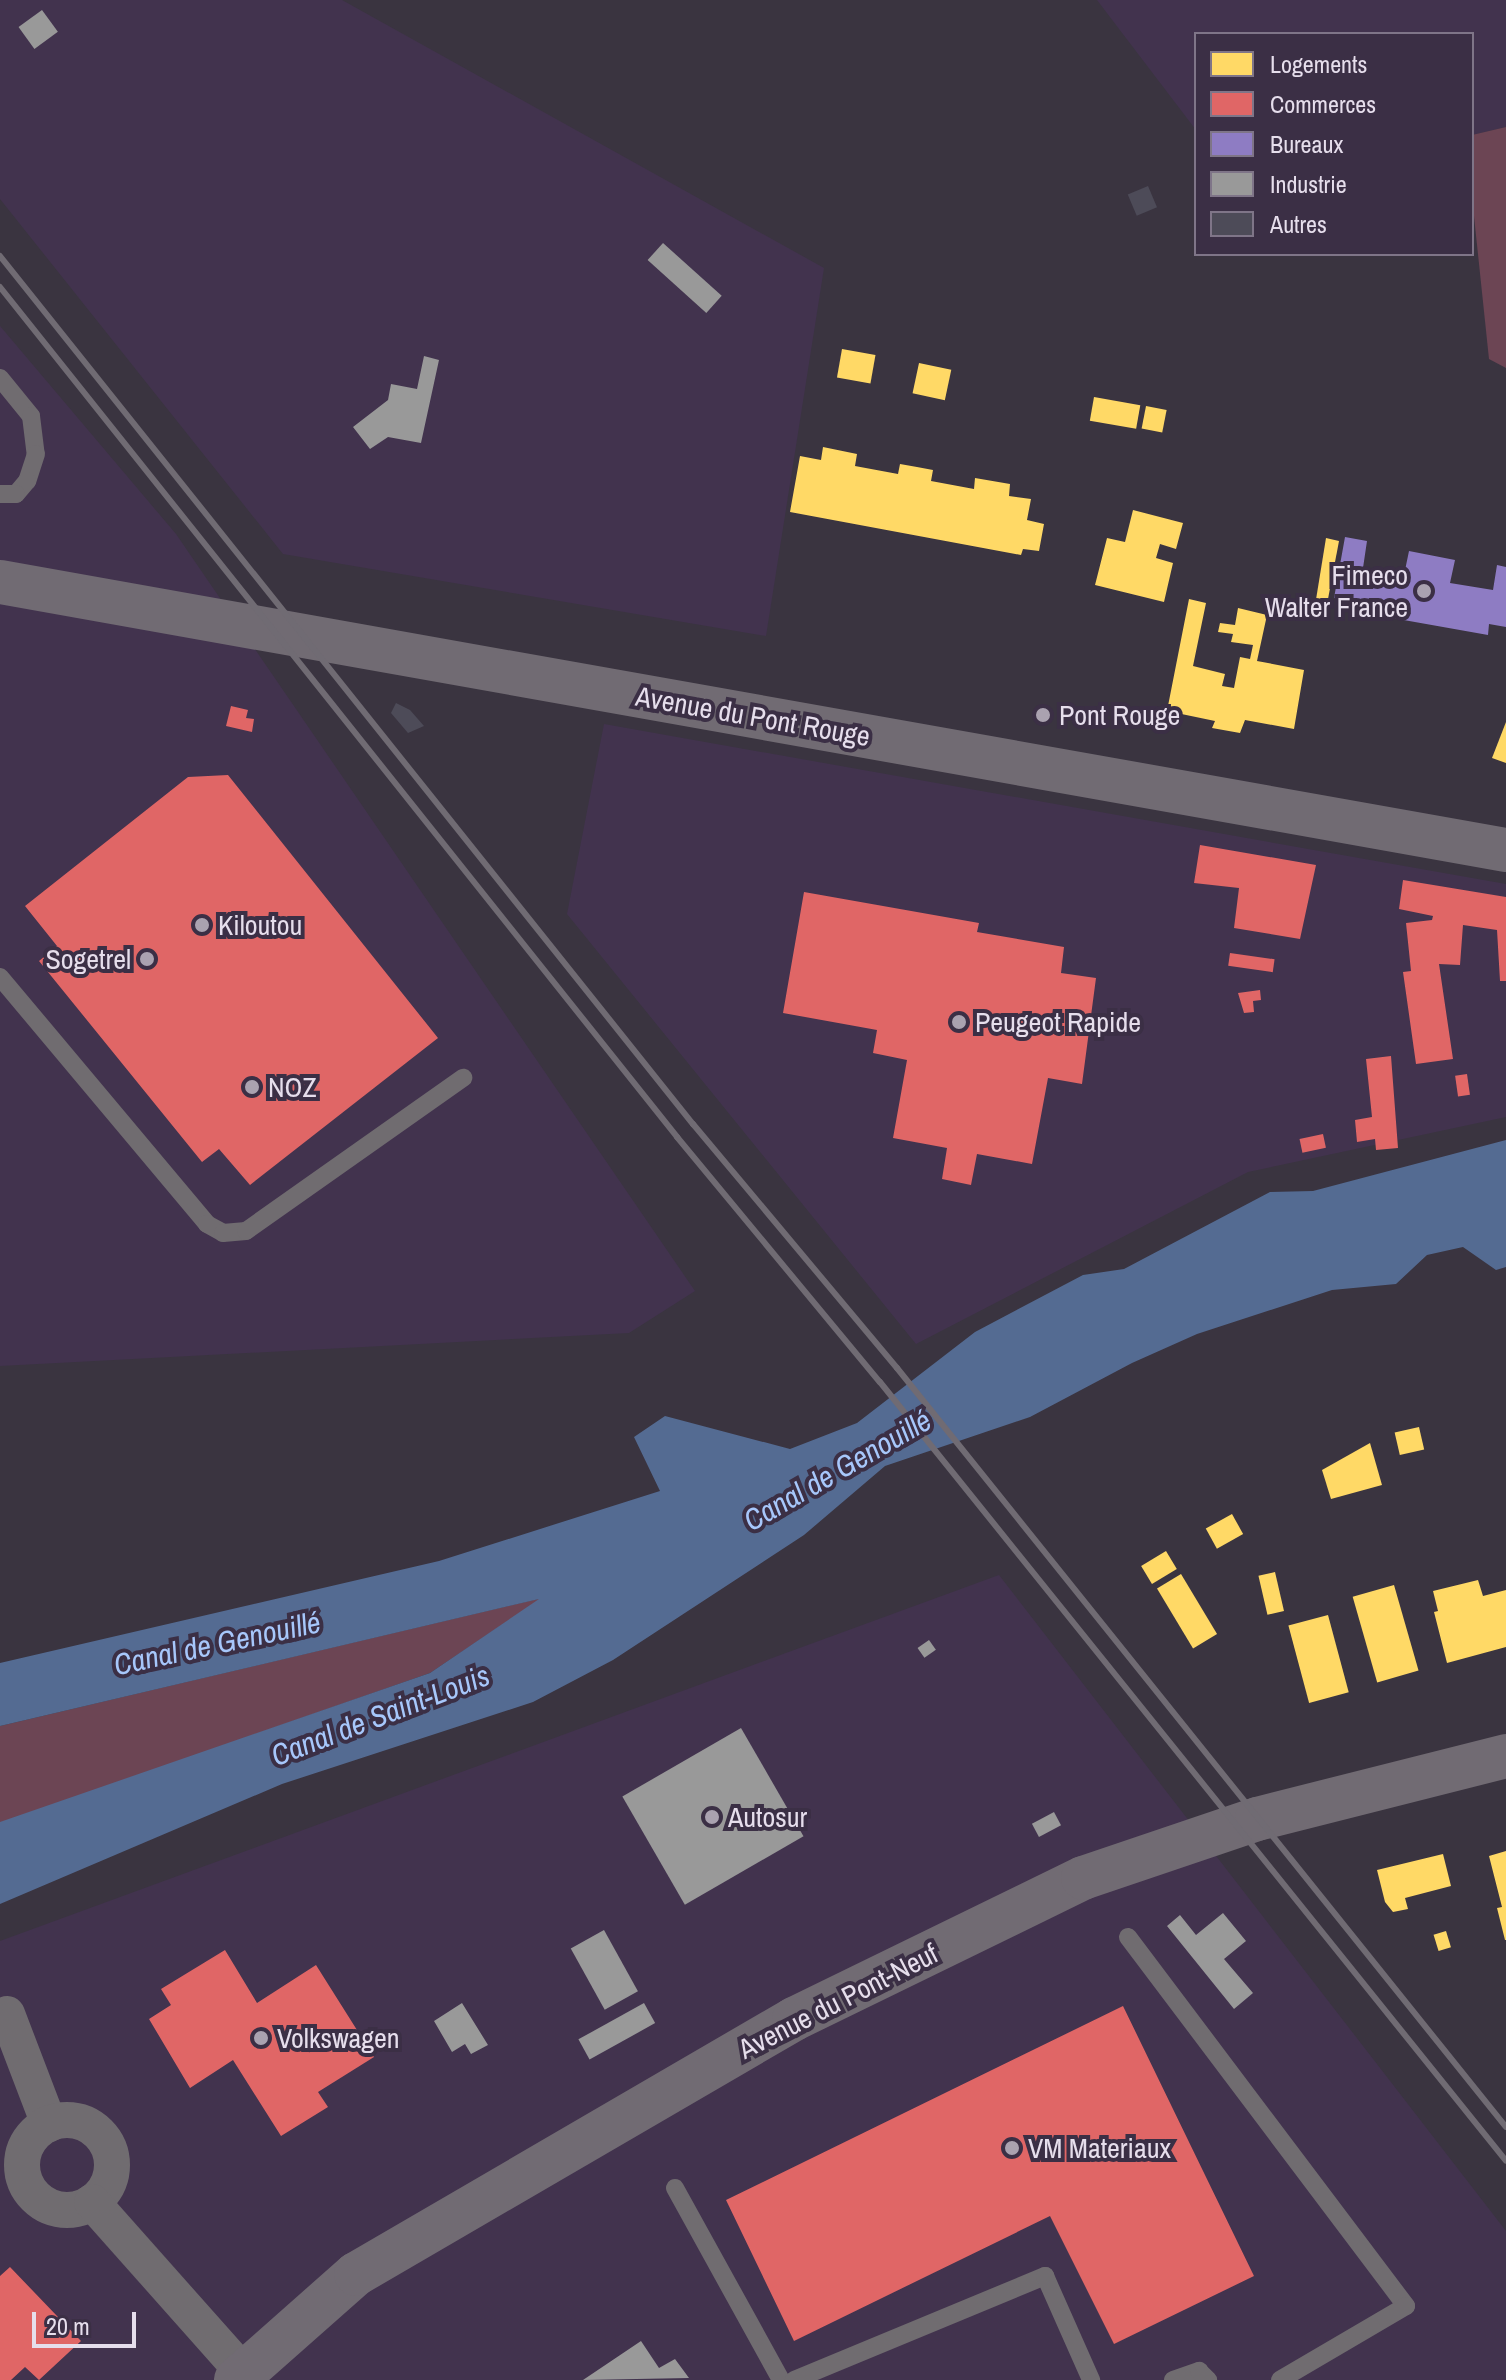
<!DOCTYPE html>
<meta charset="utf-8">
<style>
body{margin:0}
#map{position:relative;width:1506px;height:2380px;overflow:hidden;background:#3a3440;font-family:"Archivo Narrow",sans-serif}
div>[style]{position:absolute}
[style*='--x']{left:calc(var(--x)*1px);top:calc(var(--y)*1px);width:calc(var(--w)*1px);rotate:calc(var(--a)*1deg)}
.built>*{inset:0;background:#42334e}
.green>*{inset:0;background:#6c4554}
.water>*{inset:0;background:#546b92}
.homes>*{inset:0;background:#ffd966;transform-origin:0 0}
.shops>*{inset:0;background:#e06666;transform-origin:0 0}
.offices>*{inset:0;background:#8e7cc3}
.industry>*{inset:0;background:#999;transform-origin:0 0}
.building>*{inset:0;background:#4d4b58;transform-origin:0 0}
.lane>*{height:18px;margin:-9px;padding:0 9px;transform-origin:9px;border-radius:9px;background:#706c70}
.street>*{height:36px;margin:-18px;padding:0 18px;transform-origin:18px;border-radius:18px;background:#706c70}
.street>.ring{margin:-18px;padding:0;box-sizing:content-box;background:none;border:36px solid #706c70;border-radius:50%}
.primary>*{height:44px;margin:-22px;padding:0 22px;transform-origin:22px;border-radius:22px;background:#716b73}
.rail>*{height:6px;margin:-3px;padding:0 3px;transform-origin:3px;border-radius:3px;background:#706b73}
.dots>*{width:22px;height:22px;translate:-50% -50%;box-sizing:border-box;border:4px solid #3b2f45;border-radius:50%}
span{translate:-50% -50%;white-space:nowrap;text-align:center;line-height:1.15;-webkit-text-stroke:8px #3b2f45;paint-order:stroke}
.poi-label{font-size:28px;color:#e6deec}
.right{translate:-100% -50%;text-align:right}
.left{translate:0 -50%;text-align:left}
.street-label{font-size:28px;color:#e6deec}
.water-label{font-size:30px;color:#a7c7fb;font-style:italic}
.legend{position:absolute;left:1194px;top:32px;width:280px;height:224px;box-sizing:border-box;background:#3b2f45;border:2px solid #7f7588;margin:0;padding:10px 14px;list-style:none;font-size:24px;color:#e6deec}
.legend li{display:flex;align-items:center;gap:16px;height:40px}
.legend b{width:40px;border:2px solid #7f7588}
.scale{position:absolute;left:32px;top:2312px;width:104px;height:36px;box-sizing:border-box;border:4px solid #e6deec;border-top:0;padding-left:10px;font-size:24px;line-height:28px;white-space:nowrap;color:#e6deec;-webkit-text-stroke:6px #3b2f45;paint-order:stroke}
</style>
<div id="map">
<div class="built">
<div style="clip-path:polygon(0 0,342px 0,824px 268px,766px 636px,283px 554px,0 199px)"></div>
<div style="clip-path:polygon(1097px 0,1506px 0,1506px 127px,1472px 135px,1472px 34px,1196px 34px,1196px 130px)"></div>
<div style="clip-path:polygon(0 326px,176px 534px,695px 1291px,629px 1333px,0 1366px)"></div>
<div style="clip-path:polygon(604px 724px,1506px 884px,1506px 1117px,1248px 1172px,916px 1344px,567px 914px)"></div>
<div style="clip-path:polygon(999px 1575px,1506px 2231px,1506px 2380px,0 2380px,0 1941px)"></div>
</div>
<div class="green">
<div style="clip-path:polygon(1506px 127px,1506px 368px,1489px 359px,1472px 197px,1472px 135px)"></div>
<div style="clip-path:polygon(542px 1598px,430px 1673px,0 1824px,0 1726px)"></div>
</div>
<div class="water">
<div style="clip-path:polygon(1506px 1140px,1506px 1267px,1496px 1270px,1463px 1247px,1427px 1255px,1396px 1284px,1332px 1290px,1197px 1334px,1132px 1363px,1030px 1417px,885px 1466px,804px 1535px,613px 1660px,533px 1702px,282px 1784px,0 1904px,0 1822px,430px 1673px,539px 1599px,0 1726px,0 1663px,439px 1561px,660px 1491px,634px 1437px,665px 1416px,790px 1449px,857px 1423px,975px 1332px,1083px 1275px,1124px 1269px,1270px 1192px,1313px 1191px)"></div>
</div>
<div class="homes">
<div style="left:842px;top:349px;width:34px;height:29px;rotate:10deg"></div>
<div style="left:919px;top:363px;width:33px;height:31px;rotate:12deg"></div>
<div style="left:1094px;top:397px;width:47px;height:24px;rotate:10deg"></div>
<div style="left:1146px;top:406px;width:21px;height:23px;rotate:11deg"></div>
<div style="clip-path:polygon(823px 447px,857px 454px,855px 466px,898px 474px,900px 464px,917px 467px,933px 470px,931px 481px,974px 489px,975px 478px,1010px 484px,1009px 496px,1031px 499px,1027px 520px,1044px 524px,1039px 551px,1023px 549px,1021px 555px,790px 512px,800px 456px,821px 460px)"></div>
<div style="clip-path:polygon(1133px 510px,1183px 523px,1176px 549px,1160px 544px,1156px 558px,1173px 563px,1164px 602px,1095px 585px,1107px 538px,1125px 542px)"></div>
<div style="clip-path:polygon(1326px 538px,1339px 541px,1324px 620px,1313px 618px)"></div>
<div style="clip-path:polygon(1189px 599px,1206px 603px,1193px 666px,1225px 674px,1222px 686px,1234px 688px,1240px 657px,1250px 659px,1253px 645px,1231px 642px,1233px 634px,1218px 632px,1220px 623px,1235px 625px,1238px 608px,1267px 615px,1257px 661px,1304px 670px,1294px 729px,1245px 720px,1240px 733px,1212px 728px,1215px 721px,1167px 711px)"></div>
<div style="clip-path:polygon(1506px 722px,1506px 763px,1492px 758px)"></div>
<div style="left:1419px;top:1427px;width:23px;height:25px;rotate:77deg"></div>
<div style="clip-path:polygon(1370px 1443px,1382px 1485px,1331px 1499px,1322px 1470px)"></div>
<div style="left:1232px;top:1514px;width:23px;height:30px;rotate:61deg"></div>
<div style="left:1166px;top:1551px;width:21px;height:29px;rotate:59deg"></div>
<div style="left:1275px;top:1572px;width:40px;height:17px;rotate:77deg"></div>
<div style="left:1181px;top:1574px;width:70px;height:28px;rotate:59deg"></div>
<div style="clip-path:polygon(1478px 1580px,1483px 1596px,1506px 1590px,1506px 1647px,1447px 1663px,1434px 1612px,1438px 1611px,1433px 1591px)"></div>
<div style="left:1394px;top:1585px;width:89px;height:43px;rotate:74deg"></div>
<div style="left:1328px;top:1615px;width:80px;height:41px;rotate:75deg"></div>
<div style="clip-path:polygon(1506px 1851px,1506px 1940px,1505px 1940px,1497px 1908px,1502px 1907px,1489px 1856px)"></div>
<div style="clip-path:polygon(1443px 1854px,1451px 1886px,1405px 1898px,1408px 1909px,1393px 1912px,1385px 1902px,1377px 1870px)"></div>
<div style="left:1446px;top:1931px;width:17px;height:13px;rotate:73deg"></div>
</div>
<div class="shops">
<div style="clip-path:polygon(231px 706px,248px 710px,246px 718px,254px 719px,252px 732px,226px 726px)"></div>
<div style="clip-path:polygon(228px 775px,438px 1038px,250px 1185px,219px 1149px,202px 1162px,39px 961px,57px 946px,25px 906px,188px 777px)"></div>
<div style="clip-path:polygon(1200px 845px,1316px 865px,1300px 939px,1234px 928px,1239px 888px,1194px 883px)"></div>
<div style="clip-path:polygon(1403px 880px,1506px 897px,1506px 981px,1500px 981px,1497px 930px,1463px 925px,1460px 965px,1439px 964px,1453px 1059px,1416px 1064px,1403px 972px,1411px 971px,1406px 923px,1432px 920px,1433px 916px,1399px 909px)"></div>
<div style="clip-path:polygon(804px 892px,979px 923px,977px 932px,1064px 947px,1061px 973px,1096px 978px,1082px 1084px,1048px 1078px,1032px 1164px,977px 1154px,971px 1185px,942px 1179px,947px 1148px,893px 1138px,907px 1060px,873px 1053px,877px 1030px,783px 1013px)"></div>
<div style="left:1230px;top:953px;width:45px;height:13px;rotate:8deg"></div>
<div style="clip-path:polygon(1260px 990px,1261px 1000px,1253px 1001px,1254px 1012px,1244px 1013px,1238px 993px)"></div>
<div style="clip-path:polygon(1391px 1056px,1398px 1148px,1376px 1150px,1375px 1139px,1357px 1142px,1355px 1120px,1372px 1117px,1366px 1059px)"></div>
<div style="left:1467px;top:1074px;width:21px;height:12px;rotate:82deg"></div>
<div style="left:1323px;top:1134px;width:14px;height:24px;rotate:78deg"></div>
<div style="clip-path:polygon(225px 1950px,257px 2003px,316px 1965px,374px 2057px,318px 2092px,328px 2107px,281px 2136px,233px 2060px,190px 2088px,149px 2019px,171px 2005px,161px 1989px)"></div>
<div style="clip-path:polygon(1123px 2006px,1254px 2276px,1114px 2344px,1050px 2216px,794px 2341px,726px 2200px)"></div>
<div style="clip-path:polygon(10px 2267px,81px 2341px,39px 2380px,25px 2367px,11px 2380px,0 2380px,0 2276px)"></div>
</div>
<div class="offices">
<div style="clip-path:polygon(1345px 537px,1367px 541px,1363px 568px,1404px 575px,1409px 551px,1455px 560px,1450px 583px,1493px 590px,1497px 565px,1506px 567px,1506px 627px,1489px 624px,1488px 635px,1353px 611px,1354px 602px,1334px 598px)"></div>
</div>
<div class="industry">
<div style="left:42px;top:10px;width:27px;height:29px;rotate:54deg"></div>
<div style="left:663px;top:243px;width:79px;height:23px;rotate:42deg"></div>
<div style="clip-path:polygon(424px 356px,439px 360px,421px 443px,388px 437px,370px 449px,353px 427px,388px 400px,391px 384px,417px 389px)"></div>
<div style="left:929px;top:1640px;width:12px;height:14px;rotate:55deg"></div>
<div style="left:741px;top:1728px;width:125px;height:137px;rotate:60deg"></div>
<div style="left:1054px;top:1812px;width:15px;height:25px;rotate:62deg"></div>
<div style="clip-path:polygon(1223px 1913px,1246px 1941px,1224px 1959px,1253px 1993px,1234px 2009px,1167px 1926px,1180px 1915px,1196px 1935px)"></div>
<div style="left:604px;top:1930px;width:70px;height:38px;rotate:61deg"></div>
<div style="clip-path:polygon(462px 2003px,488px 2045px,471px 2054px,465px 2044px,452px 2052px,434px 2021px)"></div>
<div style="left:644px;top:2003px;width:23px;height:75px;rotate:61deg"></div>
<div style="clip-path:polygon(641px 2341px,659px 2368px,675px 2359px,689px 2378px,583px 2380px)"></div>
</div>
<div class="building">
<div style="left:1148px;top:186px;width:23px;height:22px;rotate:67deg"></div>
<div style="clip-path:polygon(396px 703px,410px 710px,424px 726px,408px 733px,391px 713px)"></div>
</div>
<div class="lane">
<div style="--x:0;--y:378;--w:49;--a:50.8"></div>
<div style="--x:31;--y:416;--w:38;--a:83"></div>
<div style="--x:36;--y:454;--w:28;--a:108"></div>
<div style="--x:27;--y:481;--w:17;--a:130"></div>
<div style="--x:16;--y:494;--w:16;--a:180"></div>
<div style="--x:0;--y:977;--w:322;--a:50"></div>
<div style="--x:207;--y:1224;--w:18;--a:29"></div>
<div style="--x:223;--y:1233;--w:23;--a:-5"></div>
<div style="--x:246;--y:1231;--w:266;--a:-35.2"></div>
<div style="--x:1128;--y:1937;--w:462;--a:53"></div>
<div style="--x:1406;--y:2306;--w:146;--a:149.6"></div>
<div style="--x:675;--y:2188;--w:219;--a:61.1"></div>
<div style="--x:794;--y:2380;--w:272;--a:-22.5"></div>
<div style="--x:1045;--y:2276;--w:114;--a:66.1"></div>
<div style="--x:1173;--y:2380;--w:28;--a:-19"></div>
<div style="--x:1199;--y:2371;--w:13;--a:45"></div>
</div>
<div class="street">
<div style="--x:7;--y:2014;--w:118;--a:69.1"></div>
<div class="ring" style="left:22px;top:2120px;width:54px;height:54px"></div>
<div style="--x:92;--y:2202;--w:229;--a:48.4"></div>
</div>
<div class="primary">
<div style="--x:0;--y:582;--w:1530;--a:10.09"></div>
<div style="--x:236;--y:2380;--w:160;--a:-41.5"></div>
<div style="--x:356;--y:2274;--w:507;--a:-30.21"></div>
<div style="--x:794;--y:2019;--w:322;--a:-26"></div>
<div style="--x:1083;--y:1878;--w:184;--a:-18.7"></div>
<div style="--x:1257;--y:1819;--w:257;--a:-14.2"></div>
</div>
<div class="rail">
<div style="--x:0;--y:256;--w:1111;--a:51.4"></div>
<div style="--x:693;--y:1124;--w:318;--a:50.1"></div>
<div style="--x:897;--y:1368;--w:973;--a:51.26"></div>
<div style="--x:0;--y:287;--w:1087;--a:51.46"></div>
<div style="--x:677;--y:1137;--w:318;--a:50.4"></div>
<div style="--x:880;--y:1382;--w:999;--a:51.21"></div>
</div>
<div class="dots">
<div style="left:1424px;top:591px;background:#aaa2b0"></div>
<div style="left:1043px;top:715px;background:#aaa2b0"></div>
<div style="left:202px;top:925px;background:#aaa2b0"></div>
<div style="left:147px;top:959px;background:#aaa2b0"></div>
<div style="left:959px;top:1022px;background:#aaa2b0"></div>
<div style="left:252px;top:1087px;background:#aaa2b0"></div>
<div style="left:712px;top:1817px;background:#aaa2b0"></div>
<div style="left:261px;top:2038px;background:#aaa2b0"></div>
<div style="left:1012px;top:2148px;background:#aaa2b0"></div>
</div>
<div class="poi-label">
<span class="right" style="left:1408px;top:591px">Fimeco<br>Walter France</span>
<span class="left" style="left:1059px;top:715px">Pont Rouge</span>
<span class="left" style="left:218px;top:925px">Kiloutou</span>
<span class="right" style="left:131px;top:959px">Sogetrel</span>
<span class="left" style="left:975px;top:1022px">Peugeot Rapide</span>
<span class="left" style="left:268px;top:1087px">NOZ</span>
<span class="left" style="left:728px;top:1817px">Autosur</span>
<span class="left" style="left:277px;top:2038px">Volkswagen</span>
<span class="left" style="left:1028px;top:2148px">VM Materiaux</span>
</div>
<div class="street-label">
<span style="left:753px;top:716px;rotate:10deg">Avenue du Pont Rouge</span>
<span style="left:838px;top:2001px;rotate:-27deg">Avenue du Pont-Neuf</span>
</div>
<div class="water-label">
<span style="left:837px;top:1470px;rotate:-30deg">Canal de Genouillé</span>
<span style="left:217px;top:1643px;rotate:-12deg">Canal de Genouillé</span>
<span style="left:380px;top:1715px;rotate:-21deg">Canal de Saint-Louis</span>
</div>
<ul class="legend">
<li><b style="height:22px;background:#ffd966"></b>Logements</li>
<li><b style="height:22px;background:#e06666"></b>Commerces</li>
<li><b style="height:22px;background:#8e7cc3"></b>Bureaux</li>
<li><b style="height:22px;background:#999"></b>Industrie</li>
<li><b style="height:22px;background:#4d4b58"></b>Autres</li>
</ul>
<div class="scale">20 m</div>
</div>
